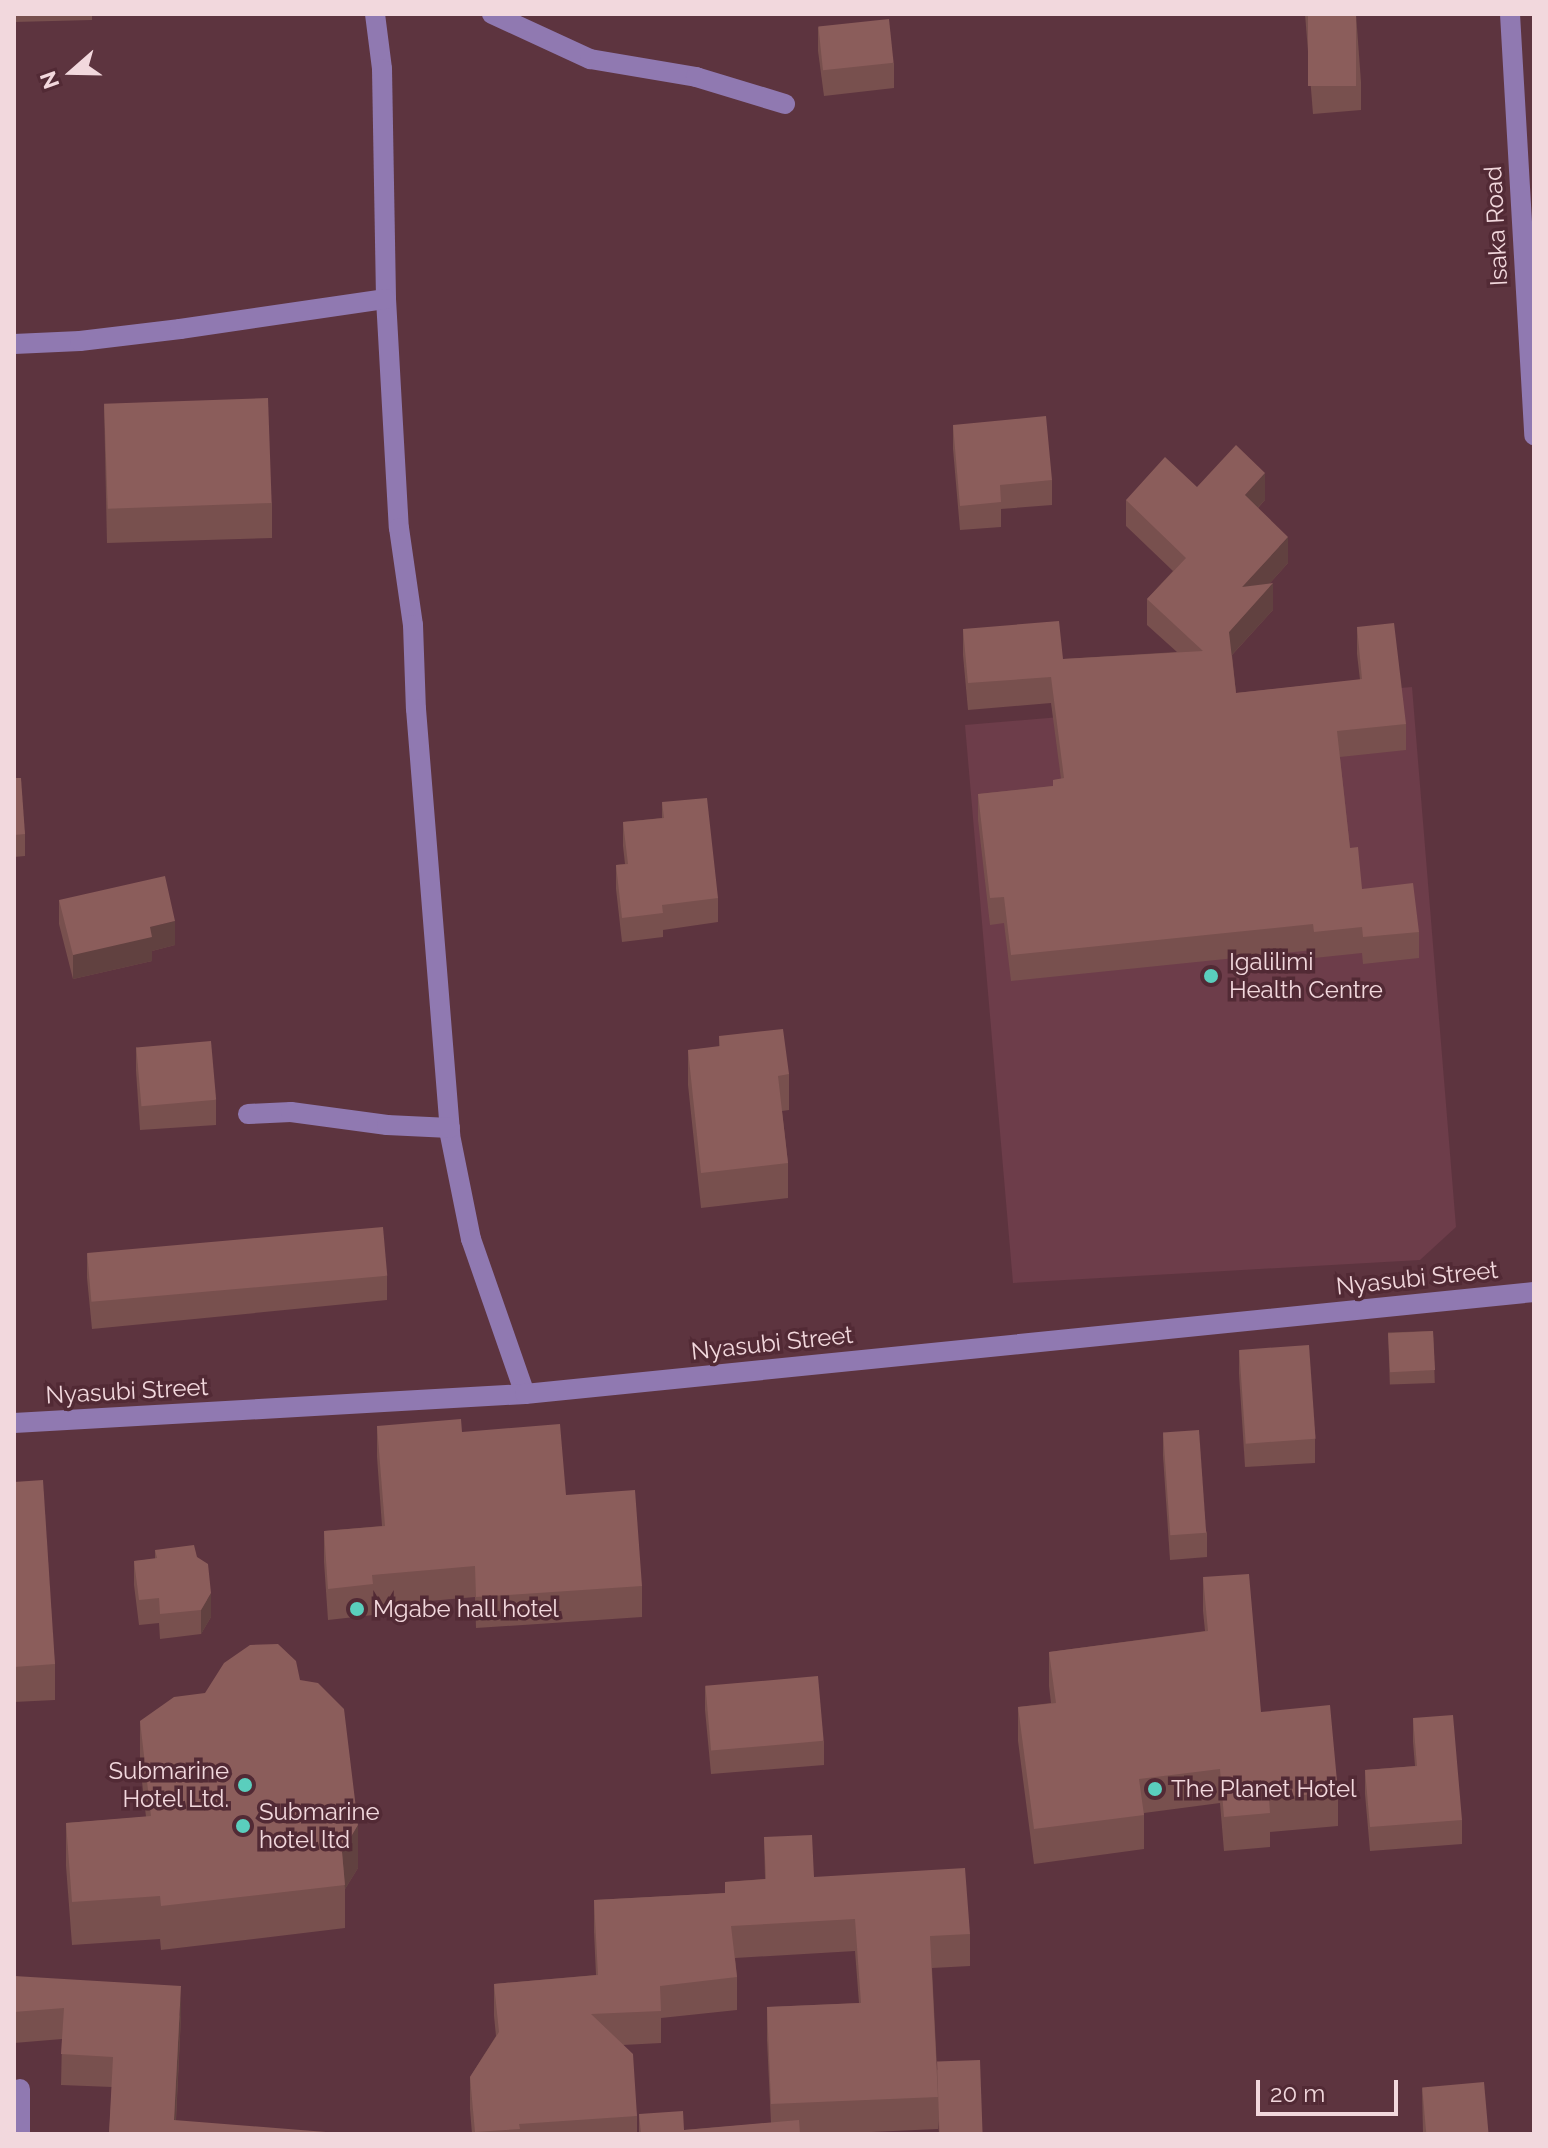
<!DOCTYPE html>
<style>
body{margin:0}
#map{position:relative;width:1548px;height:2148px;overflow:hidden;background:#5d343f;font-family:Raleway,sans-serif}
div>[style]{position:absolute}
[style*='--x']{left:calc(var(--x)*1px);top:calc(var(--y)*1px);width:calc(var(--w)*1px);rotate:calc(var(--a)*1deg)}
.built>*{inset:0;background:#6d3d4a}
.minor>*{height:20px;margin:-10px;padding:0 10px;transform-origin:10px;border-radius:10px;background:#9079b1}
.wall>*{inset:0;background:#78504e;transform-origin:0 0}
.shaded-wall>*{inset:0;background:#614140}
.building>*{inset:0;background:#8b5d5b;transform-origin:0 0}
.dots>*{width:22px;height:22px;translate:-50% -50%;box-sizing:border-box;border:4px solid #522a35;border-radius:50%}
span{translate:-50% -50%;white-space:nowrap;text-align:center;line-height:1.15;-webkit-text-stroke:7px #522a35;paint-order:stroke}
.street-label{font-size:24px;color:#f2d8dd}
.poi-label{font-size:24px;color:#f2d8dd}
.left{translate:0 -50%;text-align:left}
.right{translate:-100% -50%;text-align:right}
.frame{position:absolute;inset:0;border:16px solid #f2d8dd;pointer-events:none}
.north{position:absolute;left:32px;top:32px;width:80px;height:80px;-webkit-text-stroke:6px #522a35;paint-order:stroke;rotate:250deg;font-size:22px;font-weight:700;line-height:32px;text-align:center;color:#f2d8dd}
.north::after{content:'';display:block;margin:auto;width:28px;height:36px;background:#f2d8dd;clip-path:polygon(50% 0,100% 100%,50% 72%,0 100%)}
.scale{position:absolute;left:1256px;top:2080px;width:142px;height:36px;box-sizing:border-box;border:4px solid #f2d8dd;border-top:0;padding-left:10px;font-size:24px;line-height:28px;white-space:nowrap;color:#f2d8dd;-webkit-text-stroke:6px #522a35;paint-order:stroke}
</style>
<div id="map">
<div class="built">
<div style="clip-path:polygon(1412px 687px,1456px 1227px,1420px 1260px,1013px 1283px,965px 725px)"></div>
</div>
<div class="minor">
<div style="--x:375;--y:14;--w:55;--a:82.7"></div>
<div style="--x:382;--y:69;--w:230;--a:89"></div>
<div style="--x:386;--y:299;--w:229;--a:86.8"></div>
<div style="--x:399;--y:528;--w:98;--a:81.8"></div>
<div style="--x:413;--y:625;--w:84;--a:88"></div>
<div style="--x:416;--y:709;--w:427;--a:85.4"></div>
<div style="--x:450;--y:1135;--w:106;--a:78.6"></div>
<div style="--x:471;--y:1239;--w:164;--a:70.8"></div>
<div style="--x:492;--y:14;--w:108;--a:24.7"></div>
<div style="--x:590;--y:59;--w:108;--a:9.6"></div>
<div style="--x:696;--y:77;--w:93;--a:16.9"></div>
<div style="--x:1510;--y:14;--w:422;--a:86.7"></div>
<div style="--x:14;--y:344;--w:66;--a:-2.6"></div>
<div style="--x:80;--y:341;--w:101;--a:-6.8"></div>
<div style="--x:180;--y:329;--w:208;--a:-8.3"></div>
<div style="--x:248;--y:1114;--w:43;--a:-2.7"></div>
<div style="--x:291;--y:1112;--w:97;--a:7.7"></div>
<div style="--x:387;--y:1125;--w:63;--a:2.7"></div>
<div style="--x:14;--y:1423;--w:512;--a:-3.25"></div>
<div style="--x:525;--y:1394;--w:1014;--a:-5.77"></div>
<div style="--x:20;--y:2089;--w:45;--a:90"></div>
</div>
<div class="wall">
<div style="clip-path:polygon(14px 14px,92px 14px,92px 20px,14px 22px)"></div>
<div style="clip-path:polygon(1305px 14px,1356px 14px,1361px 82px,1361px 110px,1313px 114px)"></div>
<div style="clip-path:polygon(818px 27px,894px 63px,894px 88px,824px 96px,818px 51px)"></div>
<div style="clip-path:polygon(104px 404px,272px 503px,272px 538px,107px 543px)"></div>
<div style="clip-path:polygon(953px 425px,1052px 480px,1052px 505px,1001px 509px,1001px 527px,960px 530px,953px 449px)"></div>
<div style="clip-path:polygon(1197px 487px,1265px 500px,1258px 508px,1288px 563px,1269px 584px,1273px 610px,1232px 655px,1236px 693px,1360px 680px,1357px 654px,1357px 627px,1406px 724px,1406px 750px,1340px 757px,1350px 848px,1362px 889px,1419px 932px,1419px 958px,1363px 964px,1362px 953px,1314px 958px,1313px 950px,1011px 981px,1004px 923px,990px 925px,978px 820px,978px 794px,1053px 786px,1053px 780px,1061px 779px,1051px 703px,968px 710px,963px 655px,963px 629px,1063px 659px,1177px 652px,1147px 625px,1147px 599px,1173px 571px,1126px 526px,1126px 500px)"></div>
<div style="clip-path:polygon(14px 778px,25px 834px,25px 856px,14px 857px)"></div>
<div style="clip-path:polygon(662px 802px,718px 898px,718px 922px,663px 930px,663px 937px,622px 942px,616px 889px,616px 865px,625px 864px,623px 846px,623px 822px,662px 818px)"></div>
<div style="clip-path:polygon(59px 900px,175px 945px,152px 951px,152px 961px,73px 979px,59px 924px)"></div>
<div style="clip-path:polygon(719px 1036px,789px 1074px,789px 1110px,782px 1111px,788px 1163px,788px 1198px,701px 1208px,688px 1085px,688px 1050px,719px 1047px)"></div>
<div style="clip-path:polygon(136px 1047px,216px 1100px,216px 1125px,140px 1130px,136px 1071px)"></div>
<div style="clip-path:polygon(87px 1254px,387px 1276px,387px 1300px,92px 1329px,87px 1278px)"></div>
<div style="left:1433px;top:1331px;width:52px;height:45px;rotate:88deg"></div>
<div style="clip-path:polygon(1239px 1350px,1315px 1439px,1315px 1463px,1245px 1467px,1239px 1374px)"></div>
<div style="clip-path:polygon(377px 1426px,462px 1432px,566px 1495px,642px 1586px,642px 1617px,476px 1628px,475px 1597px,373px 1606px,373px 1615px,328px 1620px,324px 1562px,324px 1531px,382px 1526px,377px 1457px)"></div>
<div style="clip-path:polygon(1163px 1432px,1207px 1533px,1207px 1557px,1170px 1560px,1163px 1456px)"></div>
<div style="clip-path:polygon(14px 1482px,55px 1664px,55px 1700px,14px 1702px)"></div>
<div style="clip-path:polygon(155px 1550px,197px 1557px,211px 1617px,201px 1634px,160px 1639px,159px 1623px,139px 1625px,134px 1585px,134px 1561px,155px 1559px)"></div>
<div style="clip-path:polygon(1203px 1577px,1261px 1712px,1338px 1792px,1338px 1826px,1270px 1832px,1270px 1847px,1224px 1851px,1220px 1803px,1144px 1813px,1144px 1849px,1034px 1864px,1018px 1741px,1018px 1707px,1051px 1703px,1049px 1686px,1049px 1652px,1205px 1631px,1203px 1611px)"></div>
<div style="clip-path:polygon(300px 1680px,358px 1868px,345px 1889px,345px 1928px,161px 1950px,160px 1939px,72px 1945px,66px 1866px,66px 1823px,146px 1817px,140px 1764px,140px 1721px)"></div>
<div style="clip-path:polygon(705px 1686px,824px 1741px,824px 1765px,711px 1774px,705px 1710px)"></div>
<div style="clip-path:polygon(1413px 1718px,1462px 1820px,1462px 1844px,1370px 1851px,1365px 1794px,1365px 1770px,1415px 1766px,1413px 1742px)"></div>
<div style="clip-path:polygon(764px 1837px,814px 1877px,970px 1934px,970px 1966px,932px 1968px,937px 2069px,983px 2134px,939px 2134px,938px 2121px,938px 2129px,827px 2134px,639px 2134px,639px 2114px,684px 2130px,771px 2123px,767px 2040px,767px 2007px,859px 2003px,855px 1951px,735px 1958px,737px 1977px,737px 2010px,661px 2018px,661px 2043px,623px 2045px,637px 2116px,637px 2134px,472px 2134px,470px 2109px,470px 2077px,496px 2036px,494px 2016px,494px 1984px,596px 1975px,594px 1932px,594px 1900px,725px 1893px,725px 1882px,765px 1879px)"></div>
<div style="clip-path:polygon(14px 1976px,181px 2016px,176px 2120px,109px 2134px,112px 2087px,61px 2085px,62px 2039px,14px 2043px)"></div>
<div style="clip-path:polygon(1422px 2088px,1489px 2134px,1423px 2134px)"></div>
</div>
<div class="shaded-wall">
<div style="clip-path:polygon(1265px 473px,1265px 500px,1245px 521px,1245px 495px)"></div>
<div style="clip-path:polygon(1288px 537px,1288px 563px,1242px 614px,1242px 587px)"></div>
<div style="clip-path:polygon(1273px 583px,1273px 610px,1229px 658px,1229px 632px)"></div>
<div style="clip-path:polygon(175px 921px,175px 945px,152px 951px,152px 961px,73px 979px,73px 955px,150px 927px)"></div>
<div style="clip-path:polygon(211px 1593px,211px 1617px,201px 1634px,201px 1610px)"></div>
<div style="clip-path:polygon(358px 1825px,358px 1868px,345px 1889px,342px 1852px)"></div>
<div style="clip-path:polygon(181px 1986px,181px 2016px,175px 2134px,174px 2120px)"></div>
</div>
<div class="building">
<div style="left:1308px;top:14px;width:48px;height:72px"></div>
<div style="left:889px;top:19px;width:44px;height:71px;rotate:84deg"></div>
<div style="left:268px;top:398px;width:105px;height:164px;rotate:88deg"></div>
<div style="clip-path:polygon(1046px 416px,1052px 480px,1000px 485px,1001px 502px,960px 506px,953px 425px)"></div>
<div style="clip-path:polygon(1236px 445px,1265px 473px,1245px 495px,1288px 537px,1242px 587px,1273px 583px,1229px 632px,1236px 693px,1362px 679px,1357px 627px,1394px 623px,1406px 724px,1337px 731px,1350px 848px,1358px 847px,1362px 889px,1413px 883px,1419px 932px,1363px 937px,1362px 927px,1314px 932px,1313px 924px,1011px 955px,1004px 897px,990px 898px,978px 794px,1053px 786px,1053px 780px,1064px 778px,1051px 677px,968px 683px,963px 629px,1059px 621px,1063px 659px,1203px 651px,1147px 599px,1186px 558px,1126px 500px,1165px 457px,1197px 487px)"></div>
<div style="clip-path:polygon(14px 778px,21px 778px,25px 834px,14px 835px)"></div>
<div style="clip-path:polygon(707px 798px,718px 898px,662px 905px,663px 913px,622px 918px,616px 865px,628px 864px,623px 822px,664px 818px,662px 802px)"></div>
<div style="clip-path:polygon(165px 876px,175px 921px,150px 927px,152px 937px,73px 955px,59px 900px)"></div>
<div style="clip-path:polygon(783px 1029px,789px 1074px,778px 1076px,788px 1163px,701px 1173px,688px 1050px,720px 1046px,719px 1036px)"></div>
<div style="left:211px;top:1041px;width:59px;height:75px;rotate:85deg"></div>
<div style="left:383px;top:1227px;width:49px;height:297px;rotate:85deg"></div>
<div style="left:1433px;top:1331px;width:39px;height:45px;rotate:87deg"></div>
<div style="left:1309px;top:1345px;width:94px;height:70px;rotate:86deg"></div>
<div style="clip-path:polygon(461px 1419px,462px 1432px,560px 1424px,566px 1495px,635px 1490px,642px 1586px,476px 1597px,475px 1566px,372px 1575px,373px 1584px,328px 1589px,324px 1531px,385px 1526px,377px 1426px)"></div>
<div style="left:1199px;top:1430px;width:103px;height:36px;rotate:86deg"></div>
<div style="clip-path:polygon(43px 1480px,55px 1664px,14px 1667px,14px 1482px)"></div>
<div style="clip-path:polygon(194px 1545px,197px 1557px,208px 1564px,211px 1593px,201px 1610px,160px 1614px,159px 1598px,139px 1600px,134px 1561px,157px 1558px,155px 1550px)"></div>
<div style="clip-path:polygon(1249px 1574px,1261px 1712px,1330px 1705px,1338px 1792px,1269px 1798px,1270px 1813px,1224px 1817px,1220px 1769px,1139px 1779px,1144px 1815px,1034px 1829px,1018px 1707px,1056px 1703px,1049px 1652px,1208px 1631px,1203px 1577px)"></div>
<div style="clip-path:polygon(278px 1644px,296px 1661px,300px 1680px,318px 1683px,344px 1709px,358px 1825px,342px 1852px,345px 1885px,161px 1906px,160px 1896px,72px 1902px,66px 1823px,151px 1816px,140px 1721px,174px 1697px,205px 1693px,224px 1663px,250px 1645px)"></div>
<div style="left:818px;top:1676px;width:65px;height:113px;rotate:85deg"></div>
<div style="clip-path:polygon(1453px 1715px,1462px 1820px,1370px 1827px,1365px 1770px,1417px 1766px,1413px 1718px)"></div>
<div style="clip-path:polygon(812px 1835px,814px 1877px,965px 1868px,970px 1934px,930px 1936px,938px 2097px,771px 2104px,767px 2007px,861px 2003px,855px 1919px,731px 1926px,737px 1977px,660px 1986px,661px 2011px,591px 2014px,633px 2054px,637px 2116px,519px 2124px,520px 2129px,475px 2132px,470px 2077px,499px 2032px,494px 1984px,598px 1975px,594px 1900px,725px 1893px,725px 1882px,766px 1879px,764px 1837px)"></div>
<div style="clip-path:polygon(14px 1976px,181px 1986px,174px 2120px,351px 2134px,109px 2134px,113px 2057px,61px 2054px,64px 2008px,14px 2012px)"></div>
<div style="left:980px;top:2060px;width:74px;height:43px;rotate:88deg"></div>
<div style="left:1484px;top:2082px;width:52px;height:62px;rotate:85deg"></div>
<div style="clip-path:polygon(683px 2111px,684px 2130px,799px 2120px,800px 2134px,641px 2134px,639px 2114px)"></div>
</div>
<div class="dots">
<div style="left:1211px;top:976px;background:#5acebd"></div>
<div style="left:357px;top:1609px;background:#5acebd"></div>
<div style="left:245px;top:1785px;background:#5acebd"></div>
<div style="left:1155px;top:1789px;background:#5acebd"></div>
<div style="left:243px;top:1826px;background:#5acebd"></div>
</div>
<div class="street-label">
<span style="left:1496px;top:226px;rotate:-93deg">Isaka Road</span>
<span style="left:1417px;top:1278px;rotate:-6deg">Nyasubi Street</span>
<span style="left:772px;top:1343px;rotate:-6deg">Nyasubi Street</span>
<span style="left:127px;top:1391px;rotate:-3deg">Nyasubi Street</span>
</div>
<div class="poi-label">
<span class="left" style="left:1229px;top:976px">Igalilimi<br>Health Centre</span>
<span class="left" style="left:373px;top:1609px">Mgabe hall hotel</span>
<span class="right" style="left:229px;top:1785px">Submarine<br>Hotel Ltd.</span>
<span class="left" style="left:1171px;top:1789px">The Planet Hotel</span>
<span class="left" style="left:259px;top:1826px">Submarine<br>hotel ltd</span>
</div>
<div class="frame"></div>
<div class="north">N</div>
<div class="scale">20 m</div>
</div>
